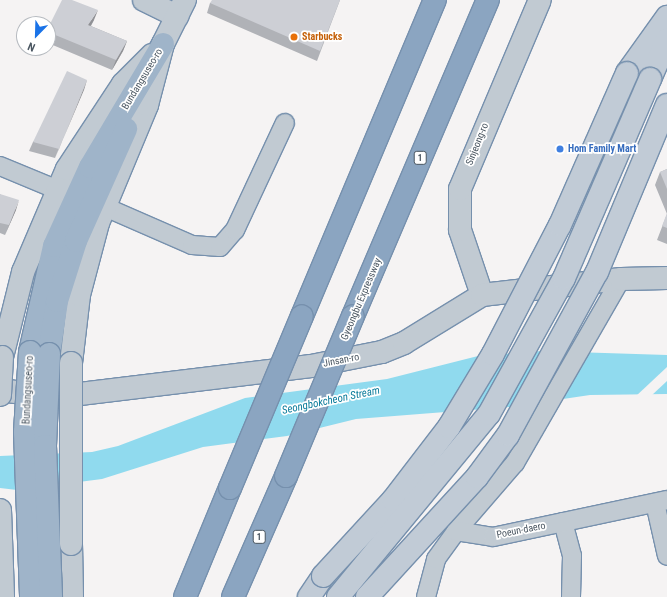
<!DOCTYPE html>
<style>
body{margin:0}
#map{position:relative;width:667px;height:597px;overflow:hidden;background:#f5f3f3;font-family:"Roboto Condensed",sans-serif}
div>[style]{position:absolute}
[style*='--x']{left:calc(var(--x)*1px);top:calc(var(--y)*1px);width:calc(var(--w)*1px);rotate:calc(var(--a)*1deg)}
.water>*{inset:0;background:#90daee}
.pier>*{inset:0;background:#f5f3f3}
.roads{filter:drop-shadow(1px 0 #7690ad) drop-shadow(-1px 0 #7690ad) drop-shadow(0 1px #7690ad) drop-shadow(0 -1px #7690ad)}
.minor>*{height:18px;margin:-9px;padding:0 9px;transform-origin:9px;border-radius:9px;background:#c1cad2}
.tertiary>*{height:22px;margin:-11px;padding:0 11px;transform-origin:11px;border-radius:11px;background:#c1cad2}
.secondary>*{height:22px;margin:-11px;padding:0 11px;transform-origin:11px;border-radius:11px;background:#c1cbd6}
.trunk>*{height:22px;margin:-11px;padding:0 11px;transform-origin:11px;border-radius:11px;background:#9fb4c9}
.motorway>*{height:22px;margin:-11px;padding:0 11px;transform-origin:11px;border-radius:11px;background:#8ba5c1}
.bridges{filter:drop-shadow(1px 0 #7690ad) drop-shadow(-1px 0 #7690ad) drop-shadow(0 1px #7690ad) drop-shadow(0 -1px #7690ad)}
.tertiary-bridge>*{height:22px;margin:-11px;padding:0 11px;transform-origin:11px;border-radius:11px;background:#c1cad2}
.secondary-bridge>*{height:22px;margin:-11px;padding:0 11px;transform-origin:11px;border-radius:11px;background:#c1cbd6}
.trunk-bridge>*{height:22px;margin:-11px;padding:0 11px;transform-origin:11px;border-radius:11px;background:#9fb4c9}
.motorway-bridge>*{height:22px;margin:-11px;padding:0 11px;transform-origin:11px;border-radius:11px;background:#8ba5c1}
.wall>*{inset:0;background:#b0b2b7}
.shaded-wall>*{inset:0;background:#909195}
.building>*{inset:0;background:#cdcfd5}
.dots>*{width:11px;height:11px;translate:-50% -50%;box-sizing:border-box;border:2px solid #fff;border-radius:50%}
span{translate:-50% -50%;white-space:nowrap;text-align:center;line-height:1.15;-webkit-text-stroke:3.5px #fff;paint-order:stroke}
.shield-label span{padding:1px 3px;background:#fff;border:1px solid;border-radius:3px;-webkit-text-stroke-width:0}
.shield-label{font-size:9px;color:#4a5661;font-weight:700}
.food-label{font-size:10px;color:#c56008;font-weight:700}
.left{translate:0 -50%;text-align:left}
.street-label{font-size:10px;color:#4a5661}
.shop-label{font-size:10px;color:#366cbe;font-weight:700}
.water-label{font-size:11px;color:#0c7c9b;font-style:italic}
.north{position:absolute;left:16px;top:16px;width:40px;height:40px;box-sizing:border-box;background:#fff;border:1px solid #b7bbc0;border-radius:50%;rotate:203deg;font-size:11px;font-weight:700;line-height:16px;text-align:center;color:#4a5661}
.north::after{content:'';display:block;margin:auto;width:14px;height:18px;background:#1a73e8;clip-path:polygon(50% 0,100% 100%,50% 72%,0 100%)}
</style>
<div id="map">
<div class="water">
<div style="clip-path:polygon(542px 351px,667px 355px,667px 394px,590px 395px,509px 407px,356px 419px,287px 436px,203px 447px,102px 479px,17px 490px,0 488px,0 456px,92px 452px,118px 446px,245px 398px,387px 379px,478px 356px)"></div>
</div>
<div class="pier">
<div style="clip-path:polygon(667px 367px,667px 381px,651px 396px,635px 397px)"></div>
</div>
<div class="roads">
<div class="minor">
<div style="--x:0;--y:166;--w:63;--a:22.5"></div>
<div style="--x:105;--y:207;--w:95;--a:23.6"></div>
<div style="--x:192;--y:245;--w:28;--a:4"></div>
<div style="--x:220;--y:247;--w:23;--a:-49"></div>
<div style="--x:235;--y:230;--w:118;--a:-65"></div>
<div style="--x:655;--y:503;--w:54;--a:77.2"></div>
<div style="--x:563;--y:522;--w:35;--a:75"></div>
<div style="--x:572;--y:556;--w:41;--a:91.4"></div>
<div style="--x:456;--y:531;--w:90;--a:-49.1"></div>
<div style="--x:515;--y:463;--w:212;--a:-60.1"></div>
<div style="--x:426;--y:597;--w:39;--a:-75"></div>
<div style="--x:436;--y:559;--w:34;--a:-54"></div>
<div style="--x:456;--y:531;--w:37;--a:9"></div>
<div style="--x:493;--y:537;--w:178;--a:-12"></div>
</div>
<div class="tertiary">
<div style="--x:144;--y:0;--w:37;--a:26"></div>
<div style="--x:482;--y:295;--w:69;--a:-108.7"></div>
<div style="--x:460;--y:230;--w:41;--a:-90"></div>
<div style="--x:460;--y:189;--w:205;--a:-67.1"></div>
<div style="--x:2;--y:357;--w:88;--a:-76.1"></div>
<div style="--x:23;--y:272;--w:112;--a:-66.9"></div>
<div style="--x:67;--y:169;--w:102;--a:-56.6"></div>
<div style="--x:123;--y:84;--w:41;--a:-45"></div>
<div style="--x:71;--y:363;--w:68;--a:-83.3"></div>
<div style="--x:79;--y:295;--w:74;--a:-75.2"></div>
<div style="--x:98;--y:223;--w:128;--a:-67.4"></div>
<div style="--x:147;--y:105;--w:63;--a:-75.3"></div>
<div style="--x:163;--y:44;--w:49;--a:-63.4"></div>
<div style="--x:0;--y:390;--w:55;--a:7.3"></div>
<div style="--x:55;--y:397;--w:258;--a:-6.9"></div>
<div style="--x:311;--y:366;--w:72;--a:-11.2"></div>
<div style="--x:382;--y:352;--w:24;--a:-22"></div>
<div style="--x:404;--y:343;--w:92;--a:-31.6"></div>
<div style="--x:482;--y:295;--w:140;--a:-6.6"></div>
<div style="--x:621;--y:279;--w:46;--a:-1.2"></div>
<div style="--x:0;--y:510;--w:87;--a:88"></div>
<div style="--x:71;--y:544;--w:53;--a:88.9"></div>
</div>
<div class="secondary">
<div style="--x:627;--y:73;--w:69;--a:-54.5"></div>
<div style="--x:650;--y:79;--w:43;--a:-66.4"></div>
<div style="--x:309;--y:597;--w:25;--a:-56"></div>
</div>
<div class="trunk">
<div style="--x:30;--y:352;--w:109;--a:-77.2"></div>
<div style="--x:54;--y:246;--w:87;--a:-65.5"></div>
<div style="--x:90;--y:167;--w:143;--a:-59.3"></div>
<div style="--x:49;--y:354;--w:54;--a:-81.4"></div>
<div style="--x:57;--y:301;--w:63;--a:-72.4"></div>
<div style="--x:76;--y:241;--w:123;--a:-65.9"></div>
</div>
<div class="motorway">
<div style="--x:302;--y:316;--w:343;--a:-67.2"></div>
<div style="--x:353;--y:316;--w:344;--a:-66.9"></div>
<div style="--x:185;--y:597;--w:118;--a:-67.6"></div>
<div style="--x:233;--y:597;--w:132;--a:-66.3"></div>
</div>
</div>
<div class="bridges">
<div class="tertiary-bridge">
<div style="--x:71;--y:363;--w:181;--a:90"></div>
<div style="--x:0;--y:395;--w:38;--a:-87"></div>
</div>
<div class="secondary-bridge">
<div style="--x:323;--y:576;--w:103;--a:-47.4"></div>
<div style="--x:393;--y:500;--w:92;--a:-52.5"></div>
<div style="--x:449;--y:427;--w:85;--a:-58.9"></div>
<div style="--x:493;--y:354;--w:145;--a:-62.6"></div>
<div style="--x:560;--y:225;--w:166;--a:-66.2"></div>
<div style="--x:338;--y:597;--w:237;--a:-50.5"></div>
<div style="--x:489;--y:414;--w:155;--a:-61.1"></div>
<div style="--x:564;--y:278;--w:217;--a:-66.6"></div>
<div style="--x:367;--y:597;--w:163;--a:-47.5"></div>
<div style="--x:477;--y:477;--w:52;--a:-53.6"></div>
<div style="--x:508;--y:435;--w:186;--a:-61.4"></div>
<div style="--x:597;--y:272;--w:181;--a:-67.3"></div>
</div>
<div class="trunk-bridge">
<div style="--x:30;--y:352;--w:80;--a:93.6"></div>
<div style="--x:25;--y:432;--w:165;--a:87.9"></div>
<div style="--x:49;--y:354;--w:92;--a:92.5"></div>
<div style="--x:45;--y:446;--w:151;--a:87.7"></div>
</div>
<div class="motorway-bridge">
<div style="--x:286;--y:476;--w:173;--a:-67.3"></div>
<div style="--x:230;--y:488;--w:186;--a:-67.3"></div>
</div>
</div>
<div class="wall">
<div style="clip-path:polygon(340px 0,317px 61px,207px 13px,210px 3px)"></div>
<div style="clip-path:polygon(94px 20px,91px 26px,127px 41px,123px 51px,112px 70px,48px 43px,48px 28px)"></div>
<div style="clip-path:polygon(87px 80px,55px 158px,29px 151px,33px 142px)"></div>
<div style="clip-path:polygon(667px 169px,667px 244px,657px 240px,667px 214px,655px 185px,660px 172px)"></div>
<div style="clip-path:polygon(0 194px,16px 210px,5px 235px,0 233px)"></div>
</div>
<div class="shaded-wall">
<div style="clip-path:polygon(98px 10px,94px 20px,85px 35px,88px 25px)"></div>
<div style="clip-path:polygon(127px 41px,123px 51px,112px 70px,116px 60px)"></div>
<div style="clip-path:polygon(87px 80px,84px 90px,55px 158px,59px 149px)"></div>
<div style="clip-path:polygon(19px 200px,16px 210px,5px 235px)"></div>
</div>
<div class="building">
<div style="clip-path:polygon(62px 0,72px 0,98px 10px,88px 25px,127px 41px,116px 60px,48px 32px,48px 28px)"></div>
<div style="clip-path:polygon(212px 0,340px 0,320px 51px,210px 3px)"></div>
<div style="clip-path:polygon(67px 71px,87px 80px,59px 149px,33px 142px)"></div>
<div style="clip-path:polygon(667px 169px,667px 189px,660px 172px)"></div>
<div style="clip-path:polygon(0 194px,19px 200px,9px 225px,0 223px)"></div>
<div style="clip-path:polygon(667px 213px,667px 228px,662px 226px)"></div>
</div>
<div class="dots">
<div style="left:294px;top:37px;background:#e8710a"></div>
<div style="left:560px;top:149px;background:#3f7fe0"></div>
</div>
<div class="shield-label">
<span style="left:420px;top:158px">1</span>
<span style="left:259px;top:537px">1</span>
</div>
<div class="food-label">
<span class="left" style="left:302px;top:37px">Starbucks</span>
</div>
<div class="street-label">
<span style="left:142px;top:79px;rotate:-59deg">Bundangsuseo-ro</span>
<span style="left:477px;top:144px;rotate:-68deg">Sinjeong-ro</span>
<span style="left:361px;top:299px;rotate:-67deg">Gyeongbu Expressway</span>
<span style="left:341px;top:360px;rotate:-11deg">Jinsan-ro</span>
<span style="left:28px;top:390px;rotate:-87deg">Bundangsuseo-ro</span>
<span style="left:521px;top:530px;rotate:-11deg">Poeun-daero</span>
</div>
<div class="shop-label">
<span class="left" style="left:568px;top:149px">Hom Family Mart</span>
</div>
<div class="water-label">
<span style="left:331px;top:401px;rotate:-12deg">Seongbokcheon Stream</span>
</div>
<div class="north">N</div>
</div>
